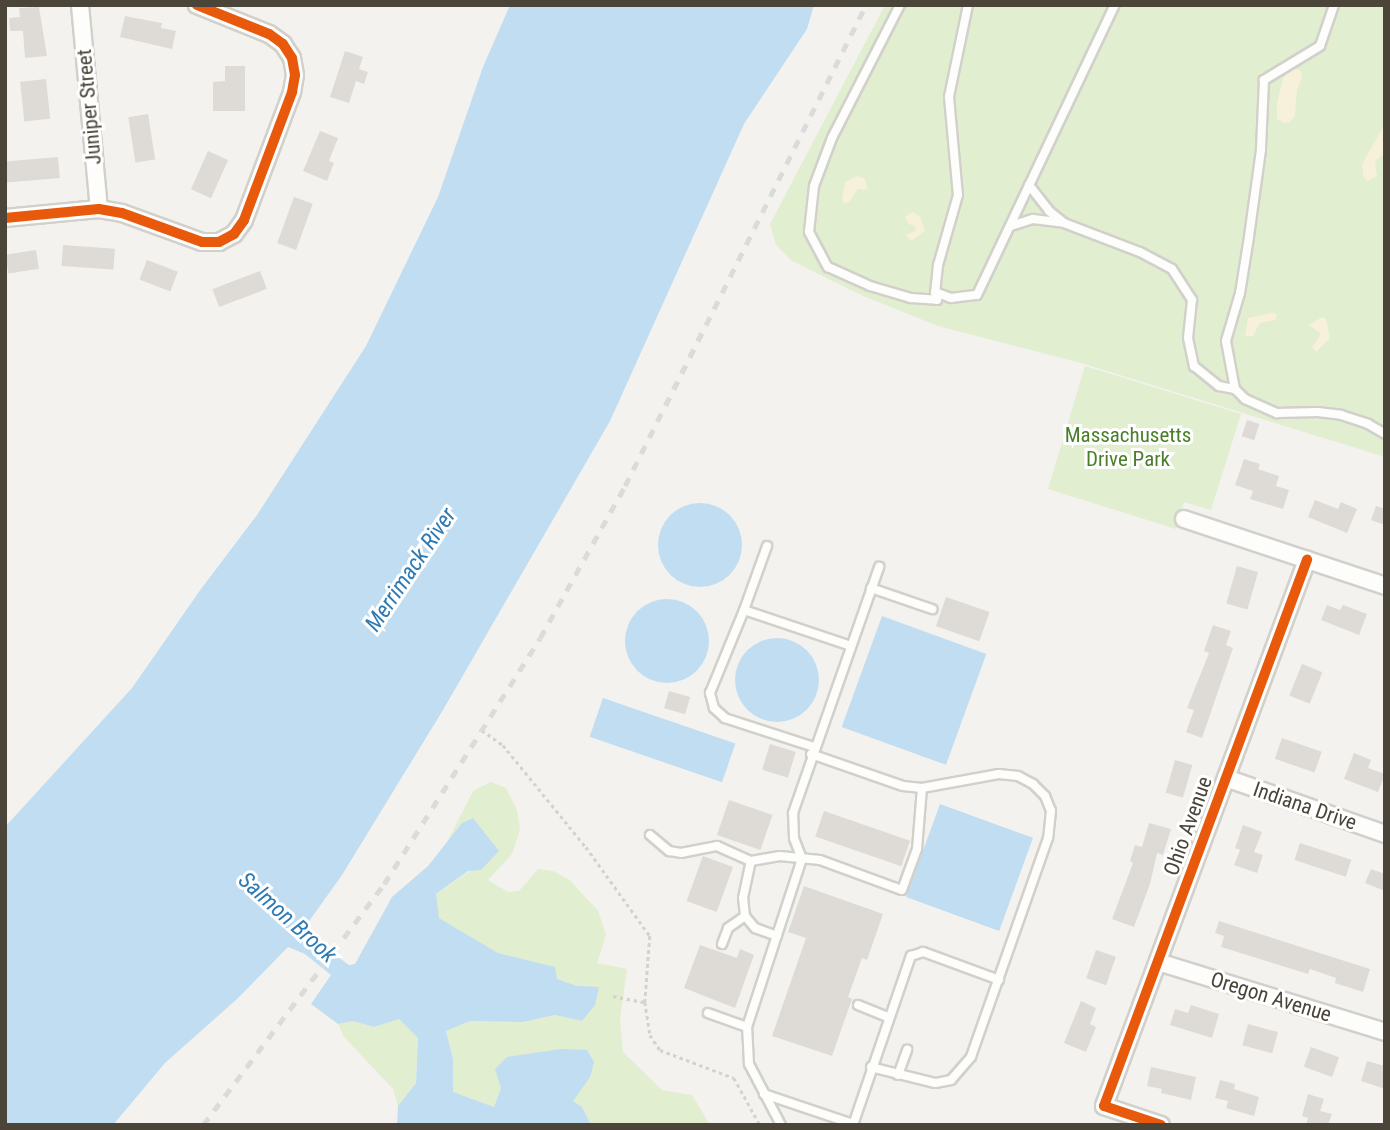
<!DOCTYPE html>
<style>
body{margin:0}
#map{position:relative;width:1390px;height:1130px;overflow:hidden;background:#f4f2ee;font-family:"Roboto Condensed",sans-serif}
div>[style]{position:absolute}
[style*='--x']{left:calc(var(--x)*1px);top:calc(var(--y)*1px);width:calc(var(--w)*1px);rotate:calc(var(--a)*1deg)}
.green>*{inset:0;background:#e1eecf}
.sand>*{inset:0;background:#f7f0da}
.water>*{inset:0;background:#c0ddf1;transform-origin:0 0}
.round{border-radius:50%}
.building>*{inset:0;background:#dedbd6;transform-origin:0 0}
.path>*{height:2.5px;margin-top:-1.25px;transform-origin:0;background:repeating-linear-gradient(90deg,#d3d2cc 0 3.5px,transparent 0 7px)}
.roads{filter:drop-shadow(2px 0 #d2d0cb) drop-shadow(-2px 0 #d2d0cb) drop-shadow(0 2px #d2d0cb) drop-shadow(0 -2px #d2d0cb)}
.lane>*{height:8px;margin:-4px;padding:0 4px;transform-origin:4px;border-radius:4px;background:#fdfdfc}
.street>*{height:16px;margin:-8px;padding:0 8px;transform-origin:8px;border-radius:8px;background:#fdfdfc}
.rail>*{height:4.5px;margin-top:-2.25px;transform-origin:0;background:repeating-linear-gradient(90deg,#dbdbda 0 9px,transparent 0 18px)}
.cycleway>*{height:10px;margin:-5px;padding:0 5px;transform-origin:5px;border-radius:5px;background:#e8590c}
span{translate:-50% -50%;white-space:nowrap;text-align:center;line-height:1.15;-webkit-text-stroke:6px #fff;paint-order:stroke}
.street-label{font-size:21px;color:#4b4439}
.park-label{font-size:21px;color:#4a7f2a}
.water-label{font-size:23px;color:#2e7ab2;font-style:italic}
.frame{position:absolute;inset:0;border:7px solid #4b4439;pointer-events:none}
</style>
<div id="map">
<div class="green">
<div style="clip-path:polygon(885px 5px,1385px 5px,1385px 457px,1081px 363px,938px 326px,861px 295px,792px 261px,776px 245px,770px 224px)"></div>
<div style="clip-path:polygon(1085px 366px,1241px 414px,1211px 510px,1184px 502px,1176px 529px,1048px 489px)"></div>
<div style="clip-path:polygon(491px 782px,506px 788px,517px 810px,520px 830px,512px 854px,488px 880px,508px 892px,519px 891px,538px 869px,553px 871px,570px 880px,585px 897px,598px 910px,606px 935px,597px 963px,627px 969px,620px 1019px,623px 1052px,662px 1090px,692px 1095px,710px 1125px,591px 1125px,582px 1107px,572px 1101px,590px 1077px,501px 1088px,494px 1107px,453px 1092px,453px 1059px,446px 1031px,470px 1021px,523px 1022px,555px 1015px,582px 1021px,599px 988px,577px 986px,557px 979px,554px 967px,498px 953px,439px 918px,435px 895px,498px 851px,473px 818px,462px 823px,445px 846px,473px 791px)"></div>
<div style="clip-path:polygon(399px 1019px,418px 1038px,416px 1083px,398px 1106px,393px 1089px,344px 1037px,338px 1024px,353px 1021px,374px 1027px)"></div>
</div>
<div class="sand">
<div style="clip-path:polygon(1293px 67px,1301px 71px,1302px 78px,1297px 90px,1295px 116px,1290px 122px,1284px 123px,1277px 119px,1277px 103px,1283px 78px)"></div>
<div style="clip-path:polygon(1385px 124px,1385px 153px,1375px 161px,1377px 176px,1367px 181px,1363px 175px,1362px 164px)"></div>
<div style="clip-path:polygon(857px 176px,865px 179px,868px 190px,858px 189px,849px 202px,845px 203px,842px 200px,845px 182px)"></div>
<div style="clip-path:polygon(912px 212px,920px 216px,925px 231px,911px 241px,906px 235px,915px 231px,916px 227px,909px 224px,905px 217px)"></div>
<div style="clip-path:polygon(1271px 313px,1277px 314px,1275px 320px,1260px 323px,1253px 336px,1245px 336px,1248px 318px)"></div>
<div style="clip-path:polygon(1322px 317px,1326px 319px,1330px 338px,1316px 352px,1312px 347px,1321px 334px,1309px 325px)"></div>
</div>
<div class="water">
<div style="clip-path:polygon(510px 5px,814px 5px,807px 29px,744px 124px,610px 421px,443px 710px,342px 875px,302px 931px,349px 965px,355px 964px,392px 897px,428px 866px,462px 823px,473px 818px,499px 851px,481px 870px,468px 871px,436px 894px,439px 918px,498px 953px,555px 967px,557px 979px,577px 986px,599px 987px,595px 1005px,582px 1021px,555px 1015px,523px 1022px,470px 1021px,446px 1031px,453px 1059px,453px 1092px,494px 1107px,501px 1088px,495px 1069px,507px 1057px,561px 1049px,587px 1050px,594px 1062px,590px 1077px,573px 1101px,582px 1107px,591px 1125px,397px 1125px,398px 1106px,416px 1083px,418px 1038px,399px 1019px,374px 1027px,353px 1021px,338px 1024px,311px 1004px,331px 975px,305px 954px,288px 947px,237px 999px,165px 1063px,113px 1125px,5px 1125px,5px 827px,132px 688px,201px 589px,257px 515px,366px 346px,438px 197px,483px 67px)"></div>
<div class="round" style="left:658px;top:503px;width:84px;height:84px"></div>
<div class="round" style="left:625px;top:599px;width:84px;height:84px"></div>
<div style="left:882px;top:616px;width:111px;height:118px;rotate:20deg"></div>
<div class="round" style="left:735px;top:638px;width:84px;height:84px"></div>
<div style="left:603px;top:698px;width:140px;height:41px;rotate:19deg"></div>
<div style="left:940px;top:804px;width:99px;height:99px;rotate:20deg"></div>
</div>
<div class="building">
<div style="clip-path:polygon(39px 7px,47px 56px,25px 58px,23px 31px,10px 31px,9px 18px,20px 17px,19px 8px)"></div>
<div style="clip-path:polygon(125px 16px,162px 23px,161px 28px,176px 31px,172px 49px,120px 37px)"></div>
<div style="clip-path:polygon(345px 51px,363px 57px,359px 69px,368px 72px,364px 84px,356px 81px,349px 103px,330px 97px)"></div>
<div style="clip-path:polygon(225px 66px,245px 66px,245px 111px,213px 111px,213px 82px,225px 81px)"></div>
<div style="left:46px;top:79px;width:40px;height:26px;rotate:84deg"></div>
<div style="left:148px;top:114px;width:46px;height:20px;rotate:81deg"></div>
<div style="clip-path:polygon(320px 131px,338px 138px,329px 161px,334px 163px,327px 181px,303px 171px)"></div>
<div style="left:208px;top:151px;width:22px;height:42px;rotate:24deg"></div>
<div style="left:58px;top:157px;width:21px;height:53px;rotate:85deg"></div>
<div style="left:294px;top:197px;width:20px;height:49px;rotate:20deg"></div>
<div style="left:63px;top:245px;width:52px;height:21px;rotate:4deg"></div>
<div style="left:36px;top:250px;width:19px;height:31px;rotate:81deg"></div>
<div style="left:147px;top:260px;width:33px;height:21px;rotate:21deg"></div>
<div style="left:260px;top:271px;width:19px;height:51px;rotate:69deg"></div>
<div style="left:1247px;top:420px;width:13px;height:17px;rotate:18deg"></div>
<div style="clip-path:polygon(1244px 459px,1260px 464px,1258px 469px,1279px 476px,1276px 486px,1289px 490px,1283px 509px,1250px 499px,1253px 491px,1235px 485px)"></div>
<div style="clip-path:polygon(1315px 500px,1338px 509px,1341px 502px,1357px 509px,1347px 533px,1308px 517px)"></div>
<div style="clip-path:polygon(1376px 506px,1385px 509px,1385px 525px,1371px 520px)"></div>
<div style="left:1237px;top:566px;width:22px;height:39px;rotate:16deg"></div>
<div style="left:946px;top:597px;width:46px;height:31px;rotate:19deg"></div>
<div style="clip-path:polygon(1327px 605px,1340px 610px,1343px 605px,1367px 614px,1359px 635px,1321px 620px)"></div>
<div style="clip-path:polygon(1213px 625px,1231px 631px,1226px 645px,1233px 648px,1202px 738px,1186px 732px,1194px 710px,1187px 708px,1209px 653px,1204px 651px)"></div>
<div style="left:1302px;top:664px;width:22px;height:34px;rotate:22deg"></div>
<div style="left:669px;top:691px;width:22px;height:18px;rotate:16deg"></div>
<div style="left:1282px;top:738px;width:42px;height:22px;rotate:19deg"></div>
<div style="left:770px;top:744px;width:27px;height:27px;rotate:17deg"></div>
<div style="clip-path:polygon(1354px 753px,1371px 760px,1368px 768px,1385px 774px,1378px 792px,1344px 779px)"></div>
<div style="left:1175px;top:760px;width:18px;height:34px;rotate:16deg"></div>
<div style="left:729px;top:800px;width:46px;height:37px;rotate:19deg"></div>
<div style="left:824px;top:811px;width:91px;height:27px;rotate:19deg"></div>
<div style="clip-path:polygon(1149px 823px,1171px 829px,1163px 855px,1157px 853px,1150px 884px,1134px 927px,1112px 919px,1133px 863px,1130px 861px,1135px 845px,1142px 847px)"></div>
<div style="clip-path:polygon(1243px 825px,1262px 832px,1254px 852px,1263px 855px,1257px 873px,1234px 865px,1240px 850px,1235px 848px)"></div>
<div style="left:1300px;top:843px;width:54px;height:18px;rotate:18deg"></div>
<div style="left:703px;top:856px;width:32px;height:48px;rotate:20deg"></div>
<div style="clip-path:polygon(1371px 869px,1385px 874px,1385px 891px,1365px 883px)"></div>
<div style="clip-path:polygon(804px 886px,883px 914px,867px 960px,862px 958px,848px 997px,852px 999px,832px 1056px,772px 1036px,806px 938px,788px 932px)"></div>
<div style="clip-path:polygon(1219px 921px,1370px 969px,1363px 992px,1335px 983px,1336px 978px,1310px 969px,1308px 974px,1221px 947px,1224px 936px,1215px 933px)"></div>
<div style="clip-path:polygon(700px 945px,737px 958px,740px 949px,754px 955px,735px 1008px,684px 988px)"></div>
<div style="left:1096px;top:950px;width:21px;height:30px;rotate:19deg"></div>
<div style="clip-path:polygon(1081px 1001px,1096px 1008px,1090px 1024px,1096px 1027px,1086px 1052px,1064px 1043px)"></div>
<div style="clip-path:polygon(1191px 1005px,1219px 1014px,1212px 1038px,1170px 1025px,1175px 1009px,1188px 1013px)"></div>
<div style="left:1248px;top:1024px;width:31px;height:22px;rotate:15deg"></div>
<div style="left:1311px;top:1047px;width:30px;height:21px;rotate:20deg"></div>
<div style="clip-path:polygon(1367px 1061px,1385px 1066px,1385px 1089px,1361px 1081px)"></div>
<div style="clip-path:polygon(1151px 1067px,1196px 1077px,1191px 1100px,1161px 1093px,1162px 1089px,1147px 1086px)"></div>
<div style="clip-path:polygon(1220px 1080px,1235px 1084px,1234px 1089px,1259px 1097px,1254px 1116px,1226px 1108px,1228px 1101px,1215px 1098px)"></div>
<div style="clip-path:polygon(1308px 1094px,1324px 1099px,1320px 1111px,1332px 1114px,1328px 1125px,1306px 1125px,1308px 1118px,1302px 1116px)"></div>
</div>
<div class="path">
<div style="--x:482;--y:730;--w:26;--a:36"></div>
<div style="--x:503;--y:745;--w:132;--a:50.9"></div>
<div style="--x:586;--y:847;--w:110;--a:54.3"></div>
<div style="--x:650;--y:936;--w:66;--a:94.3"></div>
<div style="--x:645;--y:1002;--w:33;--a:81"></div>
<div style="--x:650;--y:1035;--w:18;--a:56"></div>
<div style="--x:660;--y:1050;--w:79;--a:20.7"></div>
<div style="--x:734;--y:1078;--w:54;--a:61"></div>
<div style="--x:613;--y:996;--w:33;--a:11"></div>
</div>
<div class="roads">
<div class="lane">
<div style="--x:900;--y:5;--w:149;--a:117.1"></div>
<div style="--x:832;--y:138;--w:51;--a:110.6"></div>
<div style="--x:814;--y:186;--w:46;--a:96.2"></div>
<div style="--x:809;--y:232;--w:40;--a:62"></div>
<div style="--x:828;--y:267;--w:46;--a:24.3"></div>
<div style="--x:870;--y:286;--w:43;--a:16.3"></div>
<div style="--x:911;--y:298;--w:26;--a:4"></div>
<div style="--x:937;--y:300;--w:8;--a:-104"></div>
<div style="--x:968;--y:5;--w:94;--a:101.7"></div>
<div style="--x:949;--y:97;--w:98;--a:84.8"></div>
<div style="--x:958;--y:195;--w:73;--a:105.9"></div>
<div style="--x:938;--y:265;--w:27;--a:96"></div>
<div style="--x:935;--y:292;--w:17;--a:21"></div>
<div style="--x:951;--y:298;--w:26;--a:-7"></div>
<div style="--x:977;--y:295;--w:321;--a:-64.6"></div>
<div style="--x:1334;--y:5;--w:43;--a:108.9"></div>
<div style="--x:1320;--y:46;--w:66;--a:148.7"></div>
<div style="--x:1264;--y:80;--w:70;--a:92.5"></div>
<div style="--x:1261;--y:150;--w:88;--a:97.9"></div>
<div style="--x:1249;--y:237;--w:57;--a:99.1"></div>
<div style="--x:1240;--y:293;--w:50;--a:106.3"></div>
<div style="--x:1226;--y:341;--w:49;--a:79.4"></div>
<div style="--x:1235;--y:389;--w:14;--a:45"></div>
<div style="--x:1245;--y:399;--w:35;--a:24"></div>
<div style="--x:1277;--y:413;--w:41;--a:-1.4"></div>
<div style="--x:1318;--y:412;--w:23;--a:7"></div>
<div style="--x:1341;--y:415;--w:28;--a:18"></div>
<div style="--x:1368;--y:424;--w:20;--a:30"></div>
<div style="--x:1029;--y:185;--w:33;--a:52"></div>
<div style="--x:1049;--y:211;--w:16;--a:38"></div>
<div style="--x:1011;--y:226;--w:23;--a:-18"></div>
<div style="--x:1033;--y:219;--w:31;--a:7"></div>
<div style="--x:1064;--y:223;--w:81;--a:20.9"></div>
<div style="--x:1140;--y:252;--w:36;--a:28"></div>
<div style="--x:1172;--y:269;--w:37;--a:57"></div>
<div style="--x:1192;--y:300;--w:38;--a:96"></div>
<div style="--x:1188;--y:338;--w:29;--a:78"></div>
<div style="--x:1194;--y:366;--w:32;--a:39"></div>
<div style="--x:1219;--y:386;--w:16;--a:11"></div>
<div style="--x:871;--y:588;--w:65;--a:19"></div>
<div style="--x:744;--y:610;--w:68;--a:-70.2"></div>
<div style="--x:814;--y:747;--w:94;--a:-162"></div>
<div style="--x:725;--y:718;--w:15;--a:-138"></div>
<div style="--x:714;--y:708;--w:16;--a:-105"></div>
<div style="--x:710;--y:693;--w:90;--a:-67.7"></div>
<div style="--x:744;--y:610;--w:113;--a:18.6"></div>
<div style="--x:811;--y:754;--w:97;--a:19.2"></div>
<div style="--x:903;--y:786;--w:19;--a:6"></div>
<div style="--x:922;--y:788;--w:78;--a:-10.3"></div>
<div style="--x:999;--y:774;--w:19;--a:6"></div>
<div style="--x:1018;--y:776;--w:17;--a:28"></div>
<div style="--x:1033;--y:784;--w:17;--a:45"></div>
<div style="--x:1045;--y:796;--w:16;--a:68"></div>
<div style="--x:1051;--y:811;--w:27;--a:96"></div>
<div style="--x:1048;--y:838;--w:232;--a:109.4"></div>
<div style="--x:971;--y:1057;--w:30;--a:131"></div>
<div style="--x:951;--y:1080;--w:16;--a:169"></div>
<div style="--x:935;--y:1083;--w:66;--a:-166"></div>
<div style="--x:650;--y:835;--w:25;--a:40"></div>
<div style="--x:669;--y:851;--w:12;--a:9"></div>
<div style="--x:681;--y:853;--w:37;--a:-11"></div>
<div style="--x:717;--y:846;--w:37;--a:24"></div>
<div style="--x:777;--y:936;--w:23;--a:-160"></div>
<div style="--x:755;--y:928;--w:16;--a:-130"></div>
<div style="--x:745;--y:916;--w:18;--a:-96"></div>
<div style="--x:743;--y:898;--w:38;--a:-78"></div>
<div style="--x:751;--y:861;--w:29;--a:-10"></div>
<div style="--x:780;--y:856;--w:40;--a:5.7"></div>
<div style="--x:820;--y:860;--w:87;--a:20.1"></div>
<div style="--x:902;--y:890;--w:44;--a:-69.9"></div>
<div style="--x:917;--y:849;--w:61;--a:-85.3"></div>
<div style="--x:722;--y:944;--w:17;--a:-69"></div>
<div style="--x:728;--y:928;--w:21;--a:-35"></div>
<div style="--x:858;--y:1005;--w:32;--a:22"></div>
<div style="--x:708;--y:1013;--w:41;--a:19.7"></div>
<div style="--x:898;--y:1075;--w:27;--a:-70"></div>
<div style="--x:764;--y:1094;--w:94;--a:18.6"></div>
<div style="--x:781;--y:1125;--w:69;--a:-117.7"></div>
<div style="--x:749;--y:1064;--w:37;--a:-93"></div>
<div style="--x:747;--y:1027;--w:177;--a:-71.9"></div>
<div style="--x:802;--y:859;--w:22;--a:-111"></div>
<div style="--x:794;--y:838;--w:25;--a:-92"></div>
<div style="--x:793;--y:813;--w:261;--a:-70.7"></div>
<div style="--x:853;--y:1125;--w:179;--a:-71.1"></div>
<div style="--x:911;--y:956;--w:13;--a:-18"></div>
<div style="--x:923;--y:952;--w:81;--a:20.2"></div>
</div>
<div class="street">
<div style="--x:80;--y:5;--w:205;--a:84.7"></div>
<div style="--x:5;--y:218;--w:94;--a:-5.5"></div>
<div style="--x:99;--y:209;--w:23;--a:10"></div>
<div style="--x:122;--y:213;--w:85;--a:19.9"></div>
<div style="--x:202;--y:242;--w:17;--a:0"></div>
<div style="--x:219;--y:242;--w:17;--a:-28"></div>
<div style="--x:234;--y:234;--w:17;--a:-54"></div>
<div style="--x:244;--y:220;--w:137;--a:-69.4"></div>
<div style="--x:292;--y:92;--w:17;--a:-80"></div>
<div style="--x:295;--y:75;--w:17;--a:-100"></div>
<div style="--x:292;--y:58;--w:17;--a:-123"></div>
<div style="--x:283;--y:44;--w:17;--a:-144"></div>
<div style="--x:269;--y:34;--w:78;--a:-158.1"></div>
<div style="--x:1184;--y:519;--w:212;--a:18.4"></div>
<div style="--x:1226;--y:778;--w:169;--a:19.4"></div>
<div style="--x:1158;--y:962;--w:238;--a:17.1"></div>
<div style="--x:1161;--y:1125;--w:60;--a:-161.6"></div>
<div style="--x:1104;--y:1106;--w:583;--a:-69.61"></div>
</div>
</div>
<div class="rail">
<div style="--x:203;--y:1125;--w:301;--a:-53.1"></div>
<div style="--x:384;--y:884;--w:291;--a:-57.6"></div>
<div style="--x:540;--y:638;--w:174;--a:-60.8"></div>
<div style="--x:625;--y:486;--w:538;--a:-63.39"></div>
</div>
<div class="cycleway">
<div style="--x:5;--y:218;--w:94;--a:-5.5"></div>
<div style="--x:99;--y:209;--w:23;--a:10"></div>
<div style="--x:122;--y:213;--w:85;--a:19.9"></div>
<div style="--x:202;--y:242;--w:17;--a:0"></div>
<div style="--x:219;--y:242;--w:17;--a:-28"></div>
<div style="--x:234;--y:234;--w:17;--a:-54"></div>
<div style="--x:244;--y:220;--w:137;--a:-69.4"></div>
<div style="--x:292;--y:92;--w:17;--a:-80"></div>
<div style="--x:295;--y:75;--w:17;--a:-100"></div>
<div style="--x:292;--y:58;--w:17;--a:-123"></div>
<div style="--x:283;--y:44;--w:17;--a:-144"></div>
<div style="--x:269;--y:34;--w:78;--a:-158.1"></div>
<div style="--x:1161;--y:1125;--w:60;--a:-161.6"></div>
<div style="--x:1104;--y:1106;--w:583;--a:-69.61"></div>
</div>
<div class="street-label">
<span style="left:89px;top:107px;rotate:-95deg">Juniper Street</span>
<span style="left:1305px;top:806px;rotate:19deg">Indiana Drive</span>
<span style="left:1188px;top:826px;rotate:-70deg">Ohio Avenue</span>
<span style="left:1271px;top:997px;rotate:17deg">Oregon Avenue</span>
</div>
<div class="park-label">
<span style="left:1128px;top:447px">Massachusetts<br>Drive Park</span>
</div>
<div class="water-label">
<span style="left:411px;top:570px;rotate:-56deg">Merrimack River</span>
<span style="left:287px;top:918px;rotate:42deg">Salmon Brook</span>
</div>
<div class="frame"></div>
</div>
